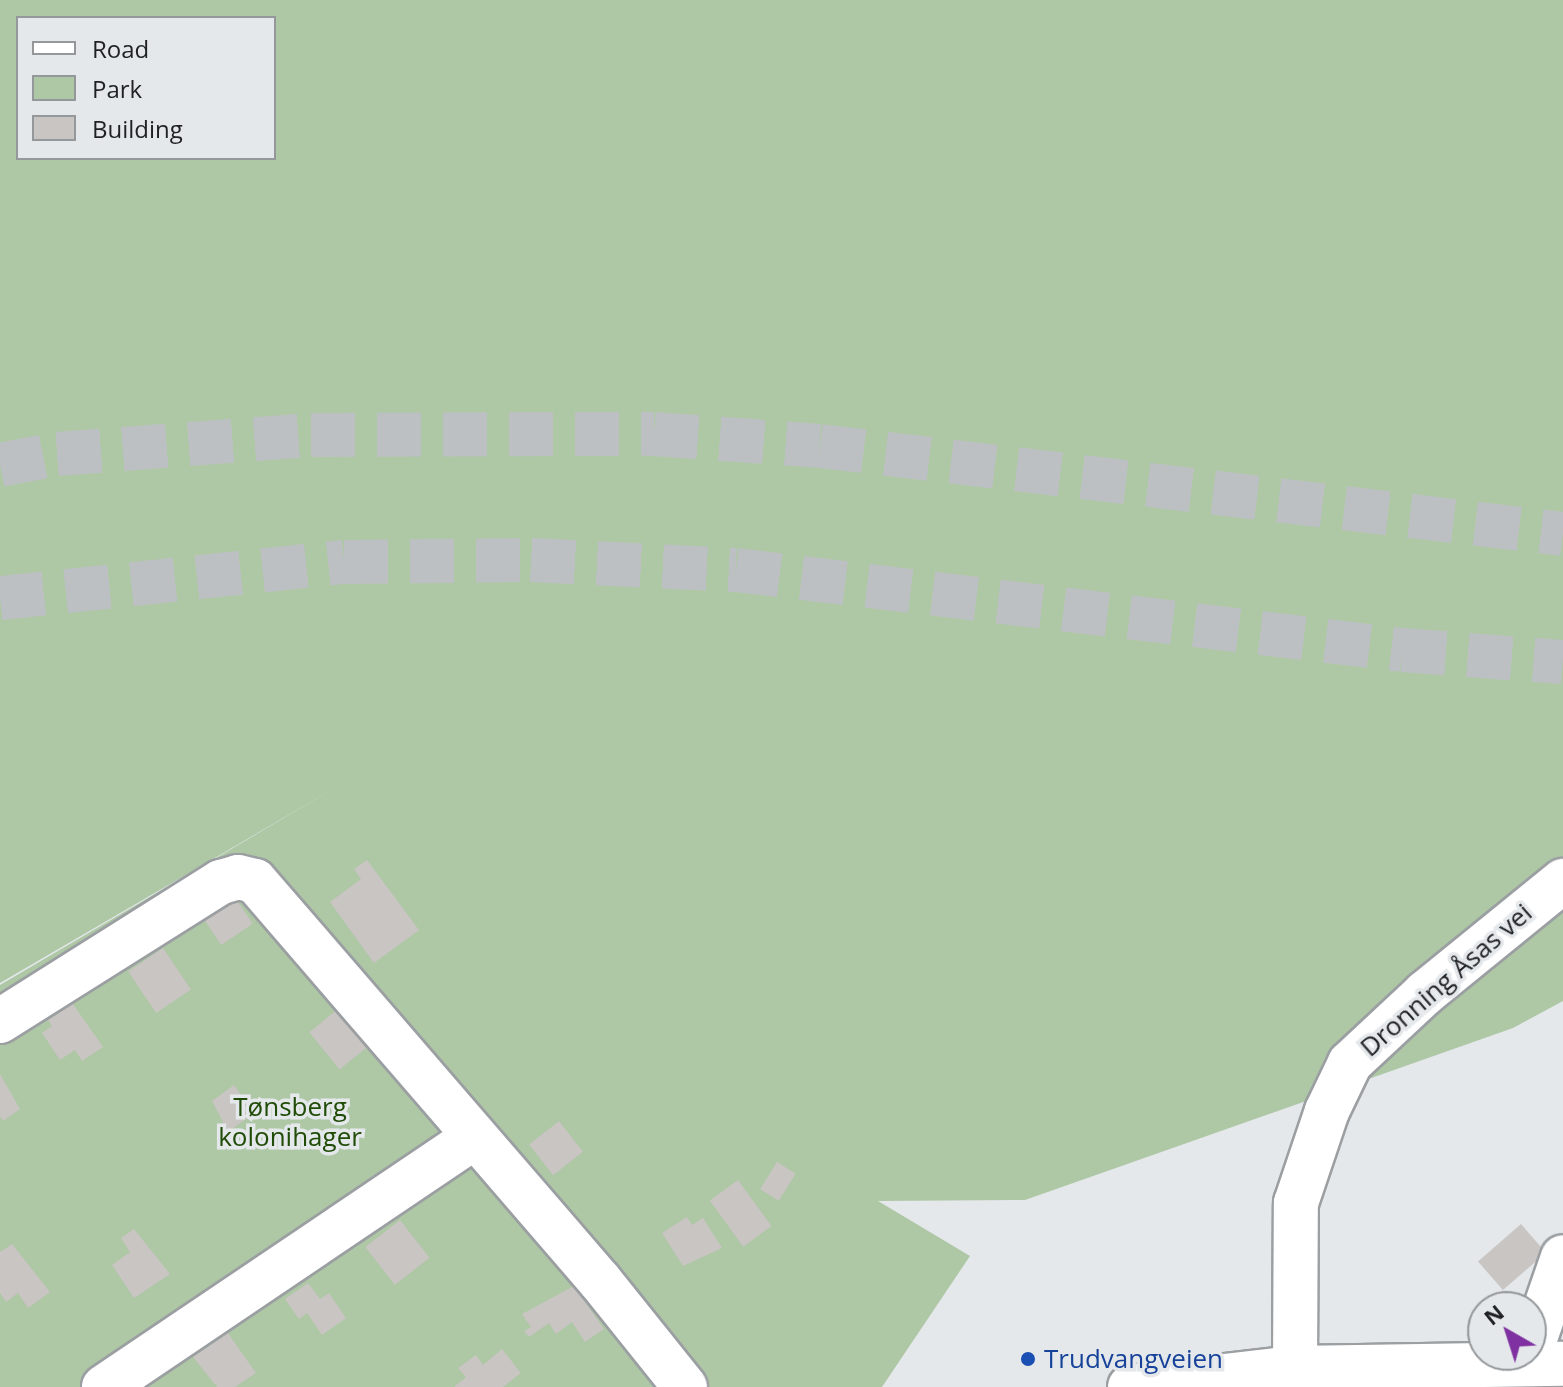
<!DOCTYPE html>
<meta charset="utf-8">
<style>
body{margin:0}
#map{position:relative;width:1563px;height:1387px;overflow:hidden;background:#e4e8eb;font-family:"Open Sans",sans-serif}
div>[style]{position:absolute}
[style*='--x']{left:calc(var(--x)*1px);top:calc(var(--y)*1px);width:calc(var(--w)*1px);rotate:calc(var(--a)*1deg)}
.green>*{inset:0;background:#aec7a5}
.building>*{inset:0;background:#c8c5c2;transform-origin:0 0}
.major-tunnel>*{height:44px;margin-top:-22px;transform-origin:0;background:repeating-linear-gradient(90deg,#bdc0c3 0 44px,transparent 0 66px)}
.roads{filter:drop-shadow(2px 0 #9b9fa2) drop-shadow(-2px 0 #9b9fa2) drop-shadow(0 2px #9b9fa2) drop-shadow(0 -2px #9b9fa2)}
.minor>*{height:44px;margin:-22px;padding:0 22px;transform-origin:22px;border-radius:22px;background:#fff}
.dots>*{width:22px;height:22px;translate:-50% -50%;box-sizing:border-box;border:4px solid #e4e8eb;border-radius:50%}
span{translate:-50% -50%;white-space:nowrap;text-align:center;line-height:1.15;-webkit-text-stroke:7px #e4e8eb;paint-order:stroke}
.street-label{font-size:26px;color:#1f2122}
.park-label{font-size:26px;color:#214c07}
.transit-label{font-size:26px;color:#164399}
.left{translate:0 -50%;text-align:left}
.legend{position:absolute;left:16px;top:16px;width:260px;height:144px;box-sizing:border-box;background:#e4e8eb;border:2px solid #95989b;margin:0;padding:10px 14px;list-style:none;font-size:24px;color:#1f2122}
.legend li{display:flex;align-items:center;gap:16px;height:40px}
.legend b{width:40px;border:2px solid #95989b}
.north{position:absolute;left:1467px;top:1291px;width:80px;height:80px;box-sizing:border-box;background:#e4e8eb;border:2px solid #95989b;border-radius:50%;rotate:321deg;font-size:22px;font-weight:700;line-height:32px;text-align:center;color:#1f2122}
.north::after{content:'';display:block;margin:auto;width:28px;height:36px;background:#8031a1;clip-path:polygon(50% 0,100% 100%,50% 72%,0 100%)}
</style>
<div id="map">
<div class="green">
<div style="clip-path:polygon(evenodd,0 0,1563px 0,1563px 1001px,1513px 1028px,1025px 1200px,878px 1201px,970px 1256px,882px 1387px,0 1387px,0 985px,340px 785px,0 983px,0 0,18px 18px,274px 18px,274px 158px,18px 158px,18px 18px)"></div>
</div>
<div class="building">
<div style="clip-path:polygon(367px 860px,419px 930px,374px 963px,330px 902px,361px 879px,354px 869px)"></div>
<div style="left:236px;top:899px;width:30px;height:38px;rotate:56deg"></div>
<div style="left:163px;top:948px;width:50px;height:42px;rotate:56deg"></div>
<div style="clip-path:polygon(73px 1004px,103px 1047px,82px 1061px,75px 1050px,60px 1060px,42px 1033px,52px 1026px,48px 1020px)"></div>
<div style="left:338px;top:1009px;width:48px;height:37px;rotate:51deg"></div>
<div style="clip-path:polygon(0 1074px,20px 1109px,3px 1121px,0 1116px)"></div>
<div style="clip-path:polygon(234px 1085px,254px 1113px,228px 1132px,212px 1101px)"></div>
<div style="left:559px;top:1121px;width:39px;height:38px;rotate:52deg"></div>
<div style="left:777px;top:1162px;width:22px;height:32px;rotate:32deg"></div>
<div style="left:738px;top:1180px;width:57px;height:35px;rotate:54deg"></div>
<div style="clip-path:polygon(687px 1217px,692px 1225px,703px 1218px,722px 1248px,683px 1266px,662px 1233px)"></div>
<div style="left:400px;top:1220px;width:48px;height:44px;rotate:52deg"></div>
<div style="left:1521px;top:1224px;width:38px;height:57px;rotate:49deg"></div>
<div style="clip-path:polygon(134px 1229px,170px 1274px,134px 1298px,112px 1265px,130px 1252px,121px 1238px)"></div>
<div style="clip-path:polygon(12px 1244px,50px 1292px,28px 1308px,18px 1293px,6px 1302px,0 1293px,0 1252px)"></div>
<div style="clip-path:polygon(308px 1283px,320px 1299px,329px 1293px,346px 1318px,322px 1335px,307px 1313px,299px 1319px,285px 1299px)"></div>
<div style="clip-path:polygon(574px 1286px,604px 1329px,585px 1342px,572px 1322px,556px 1334px,549px 1323px,529px 1337px,524px 1331px,531px 1327px,522px 1314px)"></div>
<div style="clip-path:polygon(228px 1333px,256px 1373px,235px 1387px,217px 1387px,193px 1357px)"></div>
<div style="clip-path:polygon(502px 1349px,521px 1373px,503px 1387px,454px 1387px,466px 1377px,458px 1368px,476px 1355px,483px 1365px)"></div>
</div>
<div class="major-tunnel">
<div style="--x:0;--y:465;--w:58;--a:-10.9"></div>
<div style="--x:57;--y:454;--w:255;--a:-4.3"></div>
<div style="--x:311;--y:435;--w:343;--a:-0.2"></div>
<div style="--x:654;--y:434;--w:166;--a:4.1"></div>
<div style="--x:820;--y:446;--w:748;--a:6.75"></div>
<div style="--x:0;--y:598;--w:346;--a:-6"></div>
<div style="--x:344;--y:562;--w:187;--a:-0.6"></div>
<div style="--x:531;--y:560;--w:205;--a:2.8"></div>
<div style="--x:736;--y:570;--w:671;--a:6.85"></div>
<div style="--x:1402;--y:650;--w:161;--a:4.3"></div>
</div>
<div class="roads">
<div class="minor">
<div style="--x:0;--y:1021;--w:261;--a:-32.2"></div>
<div style="--x:221;--y:882;--w:18;--a:-16"></div>
<div style="--x:238;--y:877;--w:17;--a:13"></div>
<div style="--x:255;--y:881;--w:528;--a:49.22"></div>
<div style="--x:600;--y:1281;--w:136;--a:51.3"></div>
<div style="--x:1531;--y:1350;--w:98;--a:-71"></div>
<div style="--x:1295;--y:1368;--w:165;--a:-89.7"></div>
<div style="--x:1296;--y:1203;--w:97;--a:-71.4"></div>
<div style="--x:1327;--y:1111;--w:53;--a:-64.4"></div>
<div style="--x:1350;--y:1063;--w:103;--a:-43"></div>
<div style="--x:1425;--y:993;--w:178;--a:-39.1"></div>
<div style="--x:104;--y:1387;--w:447;--a:-34"></div>
<div style="--x:1130;--y:1387;--w:166;--a:-6.6"></div>
<div style="--x:1295;--y:1368;--w:268;--a:-0.9"></div>
</div>
</div>
<div class="dots">
<div style="left:1028px;top:1359px;background:#1a4fb4"></div>
</div>
<div class="street-label">
<span style="left:1446px;top:980px;rotate:-41deg">Dronning Åsas vei</span>
</div>
<div class="park-label">
<span style="left:290px;top:1122px">Tønsberg<br>kolonihager</span>
</div>
<div class="transit-label">
<span class="left" style="left:1044px;top:1359px">Trudvangveien</span>
</div>
<ul class="legend">
<li><b style="height:10px;background:#fff"></b>Road</li>
<li><b style="height:22px;background:#aec7a5"></b>Park</li>
<li><b style="height:22px;background:#c8c5c2"></b>Building</li>
</ul>
<div class="north">N</div>
</div>
